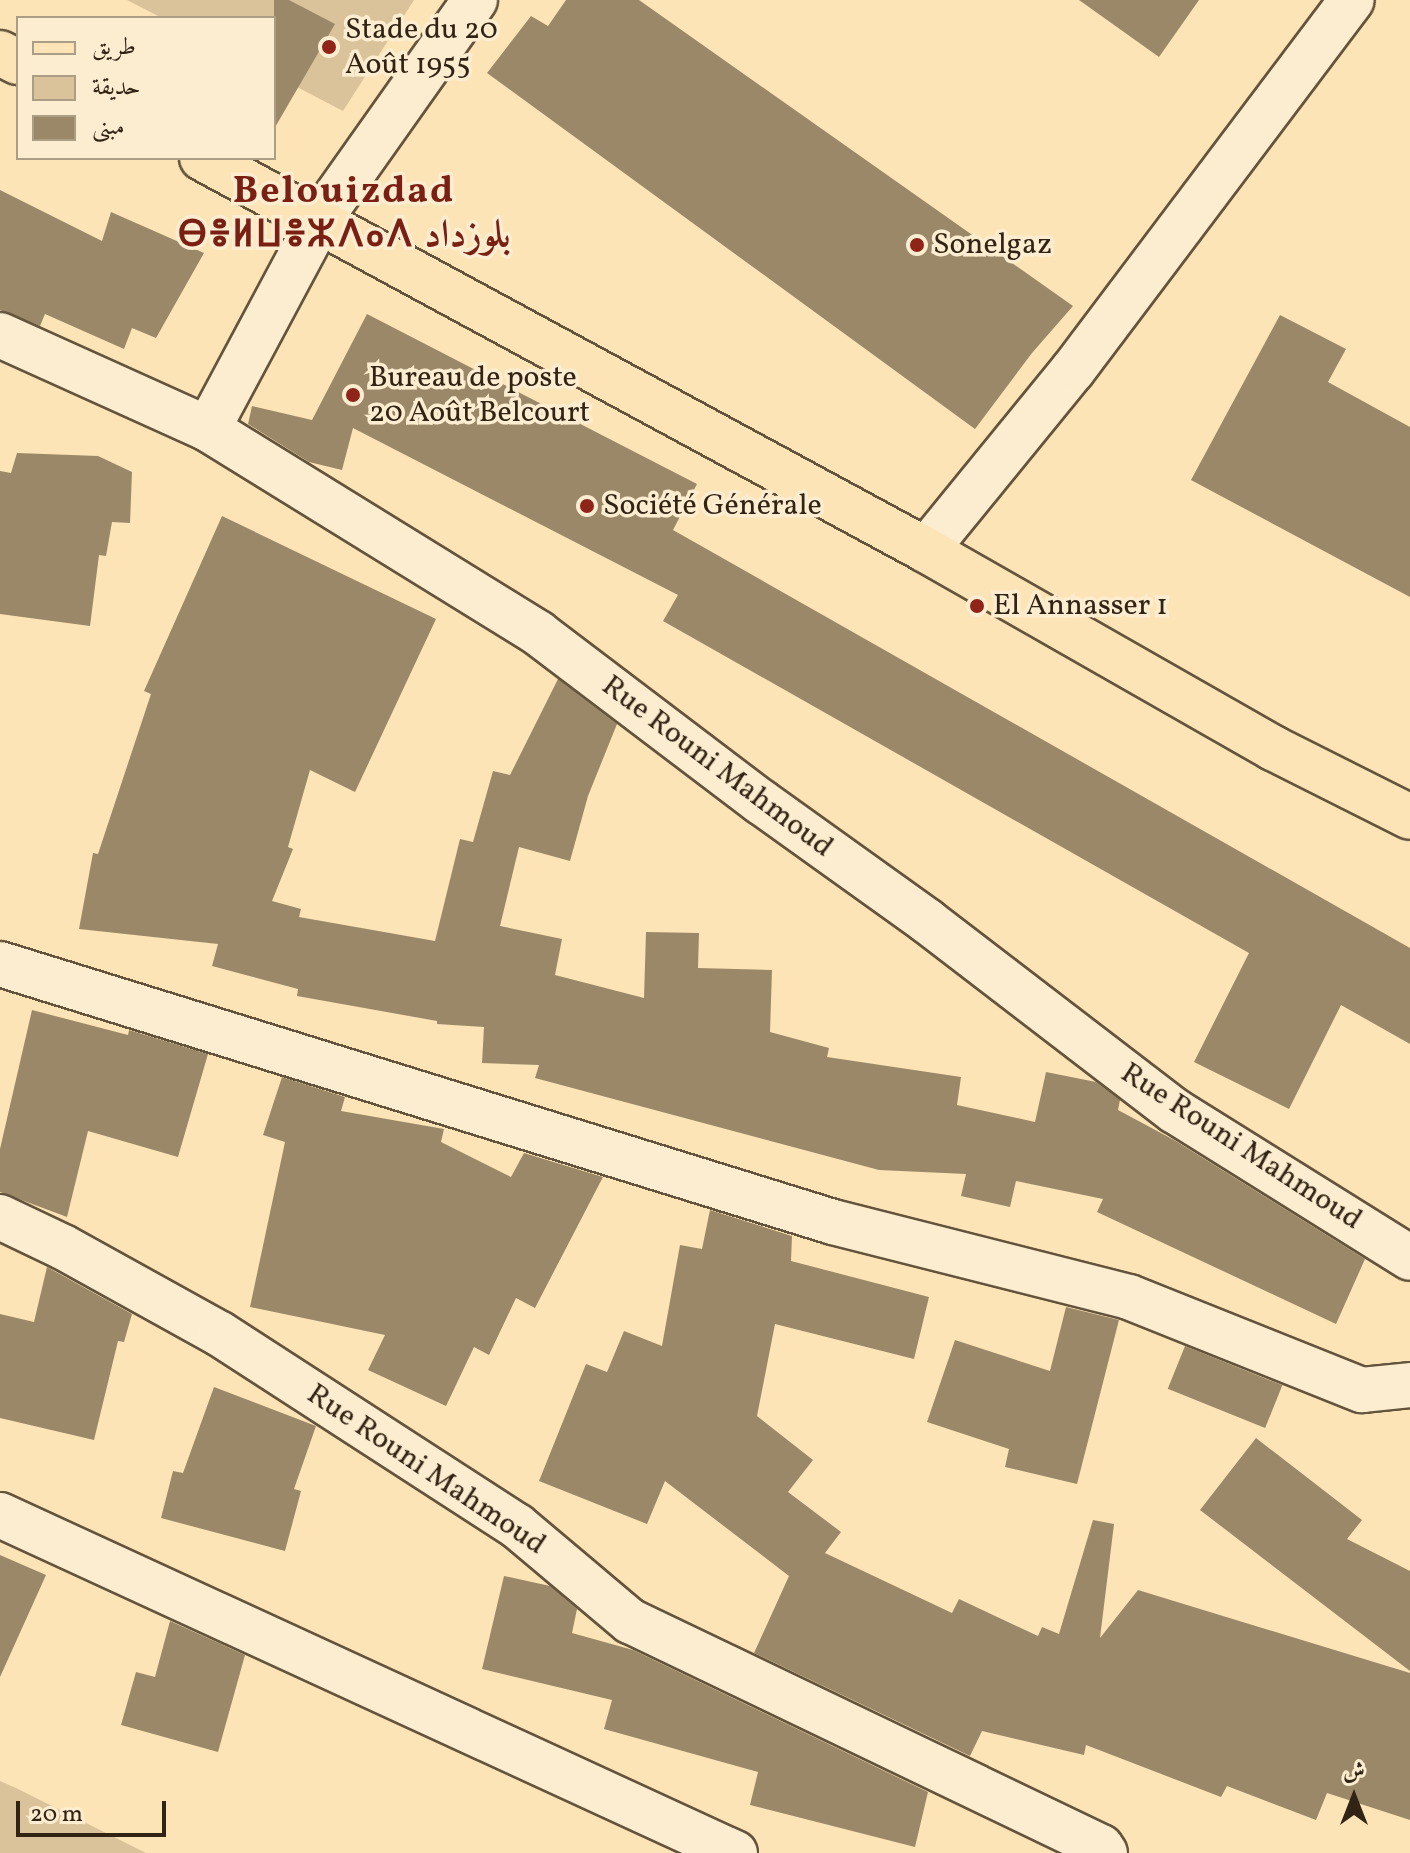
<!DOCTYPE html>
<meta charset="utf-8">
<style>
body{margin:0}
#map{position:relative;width:1410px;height:1853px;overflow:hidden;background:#fce4b6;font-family:Vollkorn,Amiri,"Noto Sans Tifinagh",serif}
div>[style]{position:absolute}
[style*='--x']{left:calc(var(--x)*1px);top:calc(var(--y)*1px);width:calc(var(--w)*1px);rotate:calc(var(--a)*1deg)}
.green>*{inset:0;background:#dac39a}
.building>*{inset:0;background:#9b8868;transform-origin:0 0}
.roads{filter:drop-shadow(2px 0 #64543c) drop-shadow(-2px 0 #64543c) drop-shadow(0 2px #64543c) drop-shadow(0 -2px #64543c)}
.minor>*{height:44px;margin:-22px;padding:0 22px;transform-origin:22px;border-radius:22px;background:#fdedd0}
.major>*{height:44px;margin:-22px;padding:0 22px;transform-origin:22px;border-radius:22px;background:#fce4b6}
.dots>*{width:22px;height:22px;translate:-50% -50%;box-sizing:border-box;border:4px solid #fdedd0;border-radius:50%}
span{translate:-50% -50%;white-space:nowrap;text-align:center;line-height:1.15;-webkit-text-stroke:7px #fdedd0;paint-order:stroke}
.poi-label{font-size:30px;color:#322414}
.left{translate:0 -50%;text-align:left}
.street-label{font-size:30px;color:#322414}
.district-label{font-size:38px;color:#7a1f14;font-weight:700;letter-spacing:2px}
.legend{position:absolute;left:16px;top:16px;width:260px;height:144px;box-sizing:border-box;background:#fdedd0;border:2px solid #ac9d85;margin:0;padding:10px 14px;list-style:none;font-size:24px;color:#322414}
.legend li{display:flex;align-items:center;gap:16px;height:40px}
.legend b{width:40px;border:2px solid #ac9d85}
.north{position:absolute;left:1314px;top:1757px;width:80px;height:80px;-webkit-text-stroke:6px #fdedd0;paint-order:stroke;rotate:0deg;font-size:22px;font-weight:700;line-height:32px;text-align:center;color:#322414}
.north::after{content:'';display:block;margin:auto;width:28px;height:36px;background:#322414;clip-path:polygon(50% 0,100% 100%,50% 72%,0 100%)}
.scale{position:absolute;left:16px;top:1801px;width:150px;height:36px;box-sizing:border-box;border:4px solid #322414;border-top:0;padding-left:10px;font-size:24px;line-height:28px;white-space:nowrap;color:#322414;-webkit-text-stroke:6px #fdedd0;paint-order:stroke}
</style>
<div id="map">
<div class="green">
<div style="clip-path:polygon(127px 0,414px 0,343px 111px,274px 75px,274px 18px,162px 18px)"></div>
<div style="clip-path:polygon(0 1781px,16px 1788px,146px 1853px,0 1853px)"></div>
</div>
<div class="building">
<div style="clip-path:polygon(274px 0,289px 0,335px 24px,274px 129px)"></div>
<div style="clip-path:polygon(566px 0,639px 0,1073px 306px,1032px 353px,975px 429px,487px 73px,531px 16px,548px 26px)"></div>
<div style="clip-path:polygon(1079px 0,1199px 0,1159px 57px)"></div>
<div style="clip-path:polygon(0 190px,102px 241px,111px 212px,204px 253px,156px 338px,132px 328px,124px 349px,45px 314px,40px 326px,0 310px)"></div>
<div style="clip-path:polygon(367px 314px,697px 484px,673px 530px,1410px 948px,1410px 1044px,1341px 1005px,1289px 1109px,1194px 1062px,1249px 953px,663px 621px,678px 595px,353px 428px,342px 470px,309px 462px,248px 424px,252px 406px,312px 420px)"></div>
<div style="clip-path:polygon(1280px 315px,1346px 349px,1328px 382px,1410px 427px,1410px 597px,1191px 480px)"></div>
<div style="clip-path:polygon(17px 453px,98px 456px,132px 472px,130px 523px,112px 522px,106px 556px,99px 555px,90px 626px,0 614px,0 471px,11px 473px)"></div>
<div style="clip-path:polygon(222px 516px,436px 619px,355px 792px,310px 770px,288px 847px,293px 849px,272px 901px,301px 909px,299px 917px,435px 941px,460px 839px,473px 842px,493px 771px,510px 775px,558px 679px,617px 724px,588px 796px,570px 861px,519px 847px,500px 926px,562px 939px,555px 975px,644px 998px,646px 932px,699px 933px,698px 968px,772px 970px,770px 1032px,829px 1048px,827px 1057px,961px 1077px,957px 1105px,1035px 1122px,1046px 1072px,1096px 1082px,1120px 1100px,1118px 1110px,1174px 1140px,1365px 1259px,1336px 1324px,1097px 1212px,1103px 1199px,1016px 1181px,1010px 1207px,961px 1196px,966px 1174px,879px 1170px,535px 1078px,539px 1065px,482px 1063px,484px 1027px,437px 1024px,437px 1021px,297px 996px,298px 989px,212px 966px,218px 944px,79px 929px,93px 853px,98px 854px,151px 694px,144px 691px)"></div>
<div style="clip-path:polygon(32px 1010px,128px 1035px,129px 1030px,208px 1054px,178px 1157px,88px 1131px,67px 1217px,0 1192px,0 1149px)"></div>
<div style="clip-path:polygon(282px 1077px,345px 1097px,341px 1111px,444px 1129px,441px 1142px,511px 1177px,524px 1153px,603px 1177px,535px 1308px,516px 1298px,489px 1355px,474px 1347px,446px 1406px,368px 1370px,385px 1335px,250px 1307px,285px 1142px,263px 1135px)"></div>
<div style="clip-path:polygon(710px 1210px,792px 1236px,791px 1261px,929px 1297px,914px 1359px,775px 1324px,757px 1416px,813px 1460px,788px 1492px,841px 1532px,825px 1553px,952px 1613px,959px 1599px,1038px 1636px,1042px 1627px,1059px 1634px,1093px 1520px,1114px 1524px,1100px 1638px,1138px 1590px,1410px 1673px,1410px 1820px,1327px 1793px,1316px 1820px,1227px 1786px,1221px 1797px,1086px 1745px,1084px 1755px,982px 1731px,970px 1756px,754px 1653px,789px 1576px,665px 1481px,647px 1524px,539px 1481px,586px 1364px,607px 1372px,624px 1331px,662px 1346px,680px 1245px,702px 1249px)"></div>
<div style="clip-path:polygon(47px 1267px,132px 1314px,124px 1342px,118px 1341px,94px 1440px,0 1418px,0 1314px,34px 1322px)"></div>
<div style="clip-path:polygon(1066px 1307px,1119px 1320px,1077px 1484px,1005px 1467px,1009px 1449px,927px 1422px,955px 1340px,1050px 1371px)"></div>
<div style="left:1185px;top:1346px;width:105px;height:46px;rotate:22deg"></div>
<div style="clip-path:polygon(214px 1387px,316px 1426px,294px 1489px,301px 1491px,285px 1551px,161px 1518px,173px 1471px,183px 1473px)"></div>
<div style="clip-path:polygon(1256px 1438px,1362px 1520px,1347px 1539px,1410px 1571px,1410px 1671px,1200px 1510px)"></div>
<div style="clip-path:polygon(0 1555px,46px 1575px,0 1677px)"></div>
<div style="clip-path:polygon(504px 1576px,550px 1586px,577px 1609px,572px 1633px,633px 1650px,928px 1792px,915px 1847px,750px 1805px,758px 1772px,604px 1729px,612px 1700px,482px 1669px)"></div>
<div style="clip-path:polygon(170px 1621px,245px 1655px,218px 1752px,121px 1725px,136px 1672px,155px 1677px)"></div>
</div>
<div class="roads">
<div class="minor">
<div style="--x:475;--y:0;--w:268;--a:125.3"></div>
<div style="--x:320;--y:219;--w:238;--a:118.1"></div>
<div style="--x:208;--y:429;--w:388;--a:31.7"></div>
<div style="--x:538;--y:633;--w:280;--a:37.2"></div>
<div style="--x:761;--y:802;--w:204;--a:35.6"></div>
<div style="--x:927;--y:921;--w:312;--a:37.5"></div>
<div style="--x:1175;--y:1111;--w:277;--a:32"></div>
<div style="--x:0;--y:335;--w:228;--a:24.3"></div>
<div style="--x:926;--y:550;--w:232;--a:-50.8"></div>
<div style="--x:1073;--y:370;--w:463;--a:-53"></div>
<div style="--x:0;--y:964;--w:872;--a:17.21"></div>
<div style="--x:833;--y:1222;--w:305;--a:14.2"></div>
<div style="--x:1129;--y:1297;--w:251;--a:21.8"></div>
<div style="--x:1362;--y:1390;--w:48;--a:-5.9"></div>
<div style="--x:0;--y:1217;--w:70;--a:25.5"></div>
<div style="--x:63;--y:1247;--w:179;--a:29"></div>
<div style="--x:220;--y:1334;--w:354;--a:32.9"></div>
<div style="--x:517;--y:1526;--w:148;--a:40.1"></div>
<div style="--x:630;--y:1621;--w:522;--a:25.63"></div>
<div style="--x:1101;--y:1847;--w:7;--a:56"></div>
<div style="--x:0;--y:1515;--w:809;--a:24.7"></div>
</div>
<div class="major">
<div style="--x:0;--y:53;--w:20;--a:27"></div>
<div style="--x:202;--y:158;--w:823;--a:28.43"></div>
<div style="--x:926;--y:550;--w:400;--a:29.7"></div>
<div style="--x:1273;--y:748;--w:153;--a:26.7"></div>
</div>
</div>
<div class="dots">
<div style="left:329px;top:47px;background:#8f2418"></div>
<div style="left:917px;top:245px;background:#8f2418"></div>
<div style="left:353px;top:395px;background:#8f2418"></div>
<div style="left:587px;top:506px;background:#8f2418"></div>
<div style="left:977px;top:606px;background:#8f2418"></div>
</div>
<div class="poi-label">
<span class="left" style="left:345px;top:47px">Stade du 20<br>Août 1955</span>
<span class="left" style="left:933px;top:245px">Sonelgaz</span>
<span class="left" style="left:369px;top:395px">Bureau de poste<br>20 Août Belcourt</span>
<span class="left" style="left:603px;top:506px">Société Générale</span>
<span class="left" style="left:993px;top:606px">El Annasser 1</span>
</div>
<div class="street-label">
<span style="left:717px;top:767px;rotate:37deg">Rue Rouni Mahmoud</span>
<span style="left:1241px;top:1147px;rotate:33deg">Rue Rouni Mahmoud</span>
<span style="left:426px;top:1470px;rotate:34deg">Rue Rouni Mahmoud</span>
</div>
<div class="district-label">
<span style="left:344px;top:215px">Belouizdad<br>ⴱⴻⵍⵡⴻⵣⴷⴰⴷ بلوزداد</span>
</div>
<ul class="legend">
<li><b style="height:10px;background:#fce4b6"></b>طريق</li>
<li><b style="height:22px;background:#dac39a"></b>حديقة</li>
<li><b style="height:22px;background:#9b8868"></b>مبنى</li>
</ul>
<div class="north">ش</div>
<div class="scale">20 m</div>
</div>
